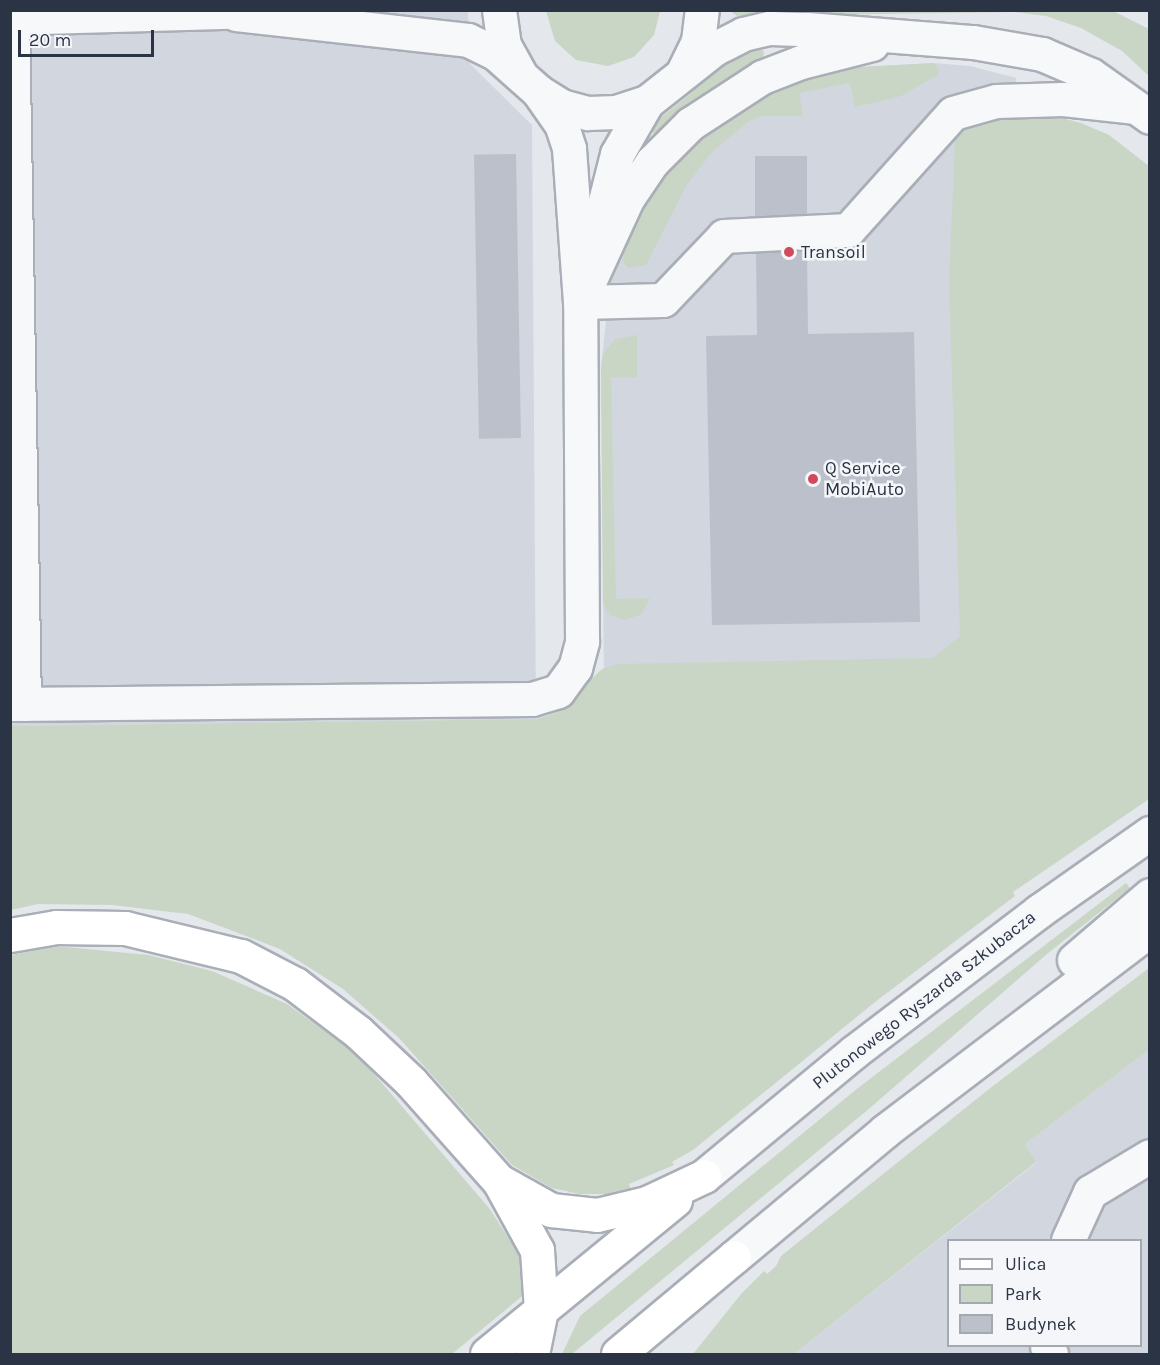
<!DOCTYPE html>
<style>
body{margin:0}
#map{position:relative;width:1160px;height:1365px;overflow:hidden;background:#e4e7ec;font-family:Karla,sans-serif}
div>[style]{position:absolute}
[style*='--x']{left:calc(var(--x)*1px);top:calc(var(--y)*1px);width:calc(var(--w)*1px);rotate:calc(var(--a)*1deg)}
.built>*{inset:0;background:#d2d6de}
.green>*{inset:0;background:#c9d6c5}
.building>*{inset:0;background:#bbc0ca;transform-origin:0 0}
.roads{filter:drop-shadow(2px 0 #a9aeb7) drop-shadow(-2px 0 #a9aeb7) drop-shadow(0 2px #a9aeb7) drop-shadow(0 -2px #a9aeb7)}
.minor>*{height:33px;margin:-16.5px;padding:0 16.5px;transform-origin:16.5px;border-radius:16.5px;background:#f7f8fa}
.major>*{height:33px;margin:-16.5px;padding:0 16.5px;transform-origin:16.5px;border-radius:16.5px;background:#fff}
.dots>*{width:16px;height:16px;translate:-50% -50%;box-sizing:border-box;border:3px solid #f4f6f9;border-radius:50%}
span{translate:-50% -50%;white-space:nowrap;text-align:center;line-height:1.15;-webkit-text-stroke:5px #f4f6f9;paint-order:stroke}
.poi-label{font-size:18px;color:#2b3445}
.left{translate:0 -50%;text-align:left}
.street-label{font-size:18px;color:#2b3445}
.frame{position:absolute;inset:0;border:12px solid #2b3445;pointer-events:none}
.legend{position:absolute;left:947px;top:1239px;width:195px;height:108px;box-sizing:border-box;background:#f4f6f9;border:2px solid #a4a8b1;margin:0;padding:8px 10px;list-style:none;font-size:18px;color:#2b3445}
.legend li{display:flex;align-items:center;gap:12px;height:30px}
.legend b{width:30px;border:2px solid #a4a8b1}
.scale{position:absolute;left:18px;top:30px;width:136px;height:27px;box-sizing:border-box;border:3px solid #2b3445;border-top:0;padding-left:8px;font-size:18px;line-height:21px;white-space:nowrap;color:#2b3445;-webkit-text-stroke:4px #f4f6f9;paint-order:stroke}
</style>
<div id="map">
<div class="built">
<div style="clip-path:polygon(10px 11px,468px 11px,470px 64px,532px 125px,536px 719px,11px 726px)"></div>
<div style="clip-path:polygon(934px 63px,970px 66px,1016px 78px,1002px 275px,994px 661px,604px 685px,601px 367px,610px 283px,622px 246px,699px 134px,856px 67px)"></div>
<div style="clip-path:polygon(evenodd,1149px 1050px,1149px 1354px,794px 1354px,1036px 1163px,1025px 1144px,1149px 1050px,948px 1240px,1140px 1240px,1140px 1346px,948px 1346px,948px 1240px)"></div>
</div>
<div class="green">
<div style="clip-path:polygon(546px 11px,546px 10px,660px 11px,654px 35px,634px 57px,608px 66px,576px 60px,555px 41px)"></div>
<div style="clip-path:polygon(730px 11px,1113px 11px,1149px 29px,1149px 76px,1122px 51px,1081px 28px,1046px 16px,1014px 12px,737px 16px)"></div>
<div style="clip-path:polygon(759px 49px,764px 51px,763px 59px,695px 101px,657px 135px,649px 131px,654px 123px,689px 95px,716px 67px)"></div>
<div style="clip-path:polygon(934px 63px,939px 70px,938px 75px,901px 96px,855px 107px,850px 83px,799px 93px,803px 116px,761px 116px,749px 121px,712px 152px,686px 186px,646px 265px,629px 268px,624px 263px,622px 246px,641px 204px,664px 171px,699px 134px,767px 90px,830px 69px)"></div>
<div style="clip-path:polygon(978px 113px,1050px 115px,1081px 123px,1109px 135px,1149px 166px,1149px 799px,1013px 892px,1015px 896px,875px 1002px,693px 1150px,672px 1162px,674px 1165px,629px 1184px,631px 1190px,612px 1194px,579px 1194px,552px 1188px,512px 1165px,399px 1038px,343px 989px,280px 949px,188px 914px,112px 905px,38px 904px,11px 910px,10px 726px,536px 719px,555px 713px,602px 669px,619px 664px,933px 658px,960px 636px,949px 282px,955px 141px,958px 130px)"></div>
<div style="clip-path:polygon(637px 335px,637px 377px,611px 378px,616px 599px,650px 598px,642px 614px,625px 620px,610px 615px,603px 603px,601px 367px,603px 354px,615px 339px)"></div>
<div style="clip-path:polygon(1126px 883px,1130px 888px,1047px 954px,870px 1108px,572px 1354px,562px 1354px,580px 1316px,858px 1088px)"></div>
<div style="clip-path:polygon(56px 946px,148px 955px,212px 971px,287px 1004px,357px 1054px,489px 1208px,519px 1254px,526px 1293px,452px 1354px,11px 1354px,11px 955px)"></div>
<div style="clip-path:polygon(1149px 968px,1149px 1050px,1025px 1144px,1036px 1162px,794px 1354px,693px 1354px,742px 1293px,764px 1271px,767px 1274px,776px 1266px,781px 1256px,989px 1089px)"></div>
</div>
<div class="building">
<div style="left:516px;top:154px;width:284px;height:42px;rotate:89deg"></div>
<div style="left:755px;top:156px;width:52px;height:60px"></div>
<div style="clip-path:polygon(807px 251px,808px 334px,914px 332px,920px 622px,712px 625px,706px 336px,757px 335px,756px 253px)"></div>
</div>
<div class="roads">
<div class="minor">
<div style="--x:499;--y:10;--w:35;--a:82"></div>
<div style="--x:504;--y:45;--w:31;--a:61"></div>
<div style="--x:236;--y:14;--w:233;--a:6.4"></div>
<div style="--x:468;--y:40;--w:30;--a:26"></div>
<div style="--x:495;--y:53;--w:59;--a:41.6"></div>
<div style="--x:539;--y:92;--w:26;--a:32"></div>
<div style="--x:561;--y:106;--w:28;--a:15"></div>
<div style="--x:588;--y:113;--w:28;--a:-2"></div>
<div style="--x:616;--y:112;--w:33;--a:-18"></div>
<div style="--x:647;--y:102;--w:85;--a:-38.3"></div>
<div style="--x:714;--y:49;--w:33;--a:-27"></div>
<div style="--x:743;--y:34;--w:28;--a:-13"></div>
<div style="--x:770;--y:28;--w:37;--a:2"></div>
<div style="--x:807;--y:29;--w:167;--a:4.5"></div>
<div style="--x:973;--y:42;--w:70;--a:9.9"></div>
<div style="--x:1042;--y:54;--w:53;--a:23.2"></div>
<div style="--x:1091;--y:75;--w:72;--a:35.4"></div>
<div style="--x:10;--y:18;--w:249;--a:-1.6"></div>
<div style="--x:12;--y:18;--w:686;--a:89"></div>
<div style="--x:683;--y:72;--w:34;--a:-64"></div>
<div style="--x:698;--y:41;--w:31;--a:-83"></div>
<div style="--x:599;--y:225;--w:73;--a:-75.8"></div>
<div style="--x:617;--y:154;--w:60;--a:-60"></div>
<div style="--x:582;--y:297;--w:108;--a:-65.3"></div>
<div style="--x:627;--y:199;--w:45;--a:-56"></div>
<div style="--x:652;--y:162;--w:54;--a:-45"></div>
<div style="--x:690;--y:124;--w:86;--a:-33.1"></div>
<div style="--x:762;--y:77;--w:42;--a:-21"></div>
<div style="--x:801;--y:62;--w:73;--a:-14.2"></div>
<div style="--x:580;--y:302;--w:83;--a:-1.4"></div>
<div style="--x:663;--y:300;--w:88;--a:-46.4"></div>
<div style="--x:724;--y:236;--w:124;--a:-2.8"></div>
<div style="--x:848;--y:230;--w:157;--a:-48.1"></div>
<div style="--x:953;--y:113;--w:45;--a:-15.6"></div>
<div style="--x:996;--y:101;--w:67;--a:-1.7"></div>
<div style="--x:1063;--y:99;--w:71;--a:6.4"></div>
<div style="--x:10;--y:704;--w:522;--a:-0.55"></div>
<div style="--x:532;--y:699;--w:27;--a:-17"></div>
<div style="--x:558;--y:691;--w:29;--a:-54"></div>
<div style="--x:575;--y:668;--w:28;--a:-75"></div>
<div style="--x:582;--y:641;--w:339;--a:-90.3"></div>
<div style="--x:580;--y:302;--w:154;--a:-94.1"></div>
<div style="--x:569;--y:148;--w:25;--a:-108"></div>
<div style="--x:561;--y:124;--w:39;--a:-125"></div>
<div style="--x:1074;--y:960;--w:100;--a:-40.5"></div>
<div style="--x:704;--y:1176;--w:195;--a:-39.6"></div>
<div style="--x:854;--y:1052;--w:233;--a:-37.3"></div>
<div style="--x:1039;--y:911;--w:136;--a:-35.1"></div>
<div style="--x:1068;--y:1240;--w:53;--a:-65.4"></div>
<div style="--x:1090;--y:1192;--w:70;--a:-31"></div>
<div style="--x:734;--y:1257;--w:197;--a:-39.8"></div>
<div style="--x:885;--y:1131;--w:333;--a:-37.2"></div>
<div style="--x:1047;--y:1346;--w:9;--a:63"></div>
</div>
<div class="major">
<div style="--x:10;--y:935;--w:47;--a:-9.9"></div>
<div style="--x:56;--y:927;--w:69;--a:0.8"></div>
<div style="--x:125;--y:928;--w:119;--a:13.6"></div>
<div style="--x:241;--y:956;--w:61;--a:27.4"></div>
<div style="--x:295;--y:984;--w:79;--a:37.3"></div>
<div style="--x:358;--y:1032;--w:73;--a:43.3"></div>
<div style="--x:411;--y:1082;--w:132;--a:48.4"></div>
<div style="--x:499;--y:1181;--w:60;--a:29.1"></div>
<div style="--x:551;--y:1210;--w:46;--a:6.2"></div>
<div style="--x:597;--y:1215;--w:51;--a:-13.5"></div>
<div style="--x:647;--y:1203;--w:63;--a:-25.3"></div>
<div style="--x:499;--y:1181;--w:79;--a:61.2"></div>
<div style="--x:537;--y:1250;--w:60;--a:86.2"></div>
<div style="--x:541;--y:1310;--w:45;--a:101.6"></div>
<div style="--x:487;--y:1354;--w:243;--a:-39.3"></div>
<div style="--x:618;--y:1354;--w:151;--a:-39.9"></div>
</div>
</div>
<div class="dots">
<div style="left:789px;top:252px;background:#d1495b"></div>
<div style="left:813px;top:479px;background:#d1495b"></div>
</div>
<div class="poi-label">
<span class="left" style="left:801px;top:252px">Transoil</span>
<span class="left" style="left:825px;top:479px">Q Service<br>MobiAuto</span>
</div>
<div class="street-label">
<span style="left:924px;top:1000px;rotate:-38deg">Plutonowego Ryszarda Szkubacza</span>
</div>
<div class="frame"></div>
<ul class="legend">
<li><b style="height:8px;background:#fff"></b>Ulica</li>
<li><b style="height:16px;background:#c9d6c5"></b>Park</li>
<li><b style="height:16px;background:#bbc0ca"></b>Budynek</li>
</ul>
<div class="scale">20 m</div>
</div>
